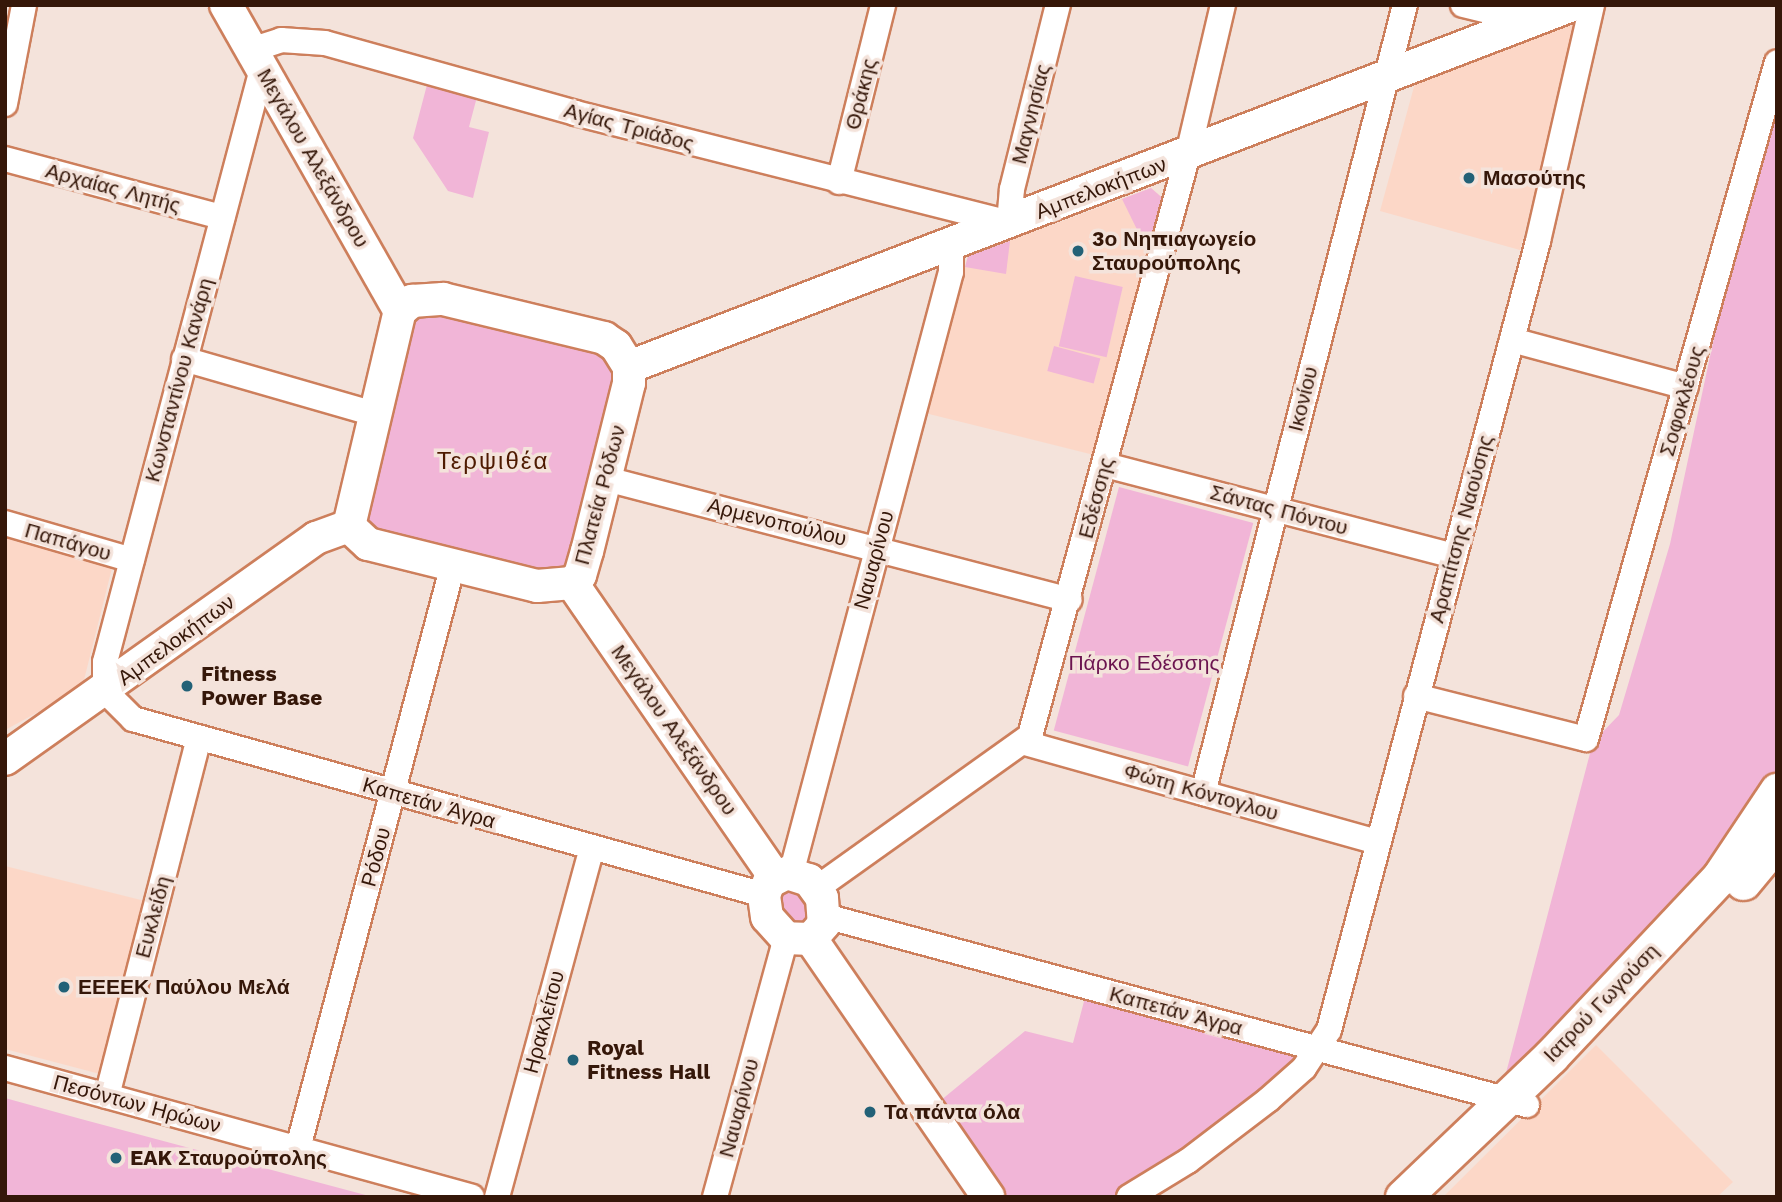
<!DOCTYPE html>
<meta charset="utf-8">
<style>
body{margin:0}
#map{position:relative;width:1782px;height:1202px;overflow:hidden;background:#f4e3db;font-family:"Work Sans",sans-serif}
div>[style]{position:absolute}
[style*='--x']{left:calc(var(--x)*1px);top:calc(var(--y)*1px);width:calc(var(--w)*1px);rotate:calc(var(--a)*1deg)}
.built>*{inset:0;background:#fcd7c7}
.green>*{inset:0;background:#f1b5d7;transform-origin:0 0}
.roads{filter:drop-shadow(2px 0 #cd7f5c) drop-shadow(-2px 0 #cd7f5c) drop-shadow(0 2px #cd7f5c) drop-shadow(0 -2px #cd7f5c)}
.minor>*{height:24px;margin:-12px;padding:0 12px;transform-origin:12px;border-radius:12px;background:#fff}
.tertiary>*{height:32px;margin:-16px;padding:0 16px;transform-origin:16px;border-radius:16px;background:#fff}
.secondary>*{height:35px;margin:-17.5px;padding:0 17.5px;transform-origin:17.5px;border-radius:17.5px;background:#fff}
.dots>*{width:19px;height:19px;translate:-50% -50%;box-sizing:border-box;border:4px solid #f4e3db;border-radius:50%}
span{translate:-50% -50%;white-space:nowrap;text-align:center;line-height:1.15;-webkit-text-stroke:7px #f4e3db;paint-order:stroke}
.street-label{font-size:21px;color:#351709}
.poi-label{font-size:21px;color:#351709;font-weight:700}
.left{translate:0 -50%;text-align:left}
.park-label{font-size:21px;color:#6b134f}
.quarter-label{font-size:24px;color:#4e1a00;letter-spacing:2px}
.frame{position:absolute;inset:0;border:7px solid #351709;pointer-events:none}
</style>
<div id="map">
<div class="built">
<div style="clip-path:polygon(1579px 17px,1520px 250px,1380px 211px,1415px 83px)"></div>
<div style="clip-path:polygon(1151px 188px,1167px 202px,1098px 456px,925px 413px,968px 256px)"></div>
<div style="clip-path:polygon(5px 537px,112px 568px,82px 688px,7px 729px)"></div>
<div style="clip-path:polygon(5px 866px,145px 901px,100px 1074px,5px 1049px)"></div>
<div style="clip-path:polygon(1596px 1045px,1733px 1182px,1717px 1197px,1443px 1197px)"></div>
</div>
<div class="green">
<div style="clip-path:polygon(428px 81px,478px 93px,469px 127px,489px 132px,473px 198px,448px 191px,413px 138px)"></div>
<div style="clip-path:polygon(1777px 97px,1777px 772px,1732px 847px,1501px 1092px,1593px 742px,1619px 715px,1670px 544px,1727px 277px)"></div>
<div style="clip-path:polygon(1151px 188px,1167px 202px,1151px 258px,1122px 199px)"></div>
<div style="clip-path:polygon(1010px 241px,1006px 274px,965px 267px,968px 256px)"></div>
<div style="left:1075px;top:276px;width:49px;height:72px;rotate:13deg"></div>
<div style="clip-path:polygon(412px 301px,608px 340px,629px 367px,572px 583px,368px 544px,356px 491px)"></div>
<div style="left:1054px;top:346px;width:48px;height:26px;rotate:15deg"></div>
<div style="left:1119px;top:487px;width:139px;height:252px;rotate:15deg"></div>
<div style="clip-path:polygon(791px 881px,818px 917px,792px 931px,771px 893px)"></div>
<div style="clip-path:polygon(1087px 990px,1303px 1051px,1262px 1095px,1153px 1174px,1113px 1197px,1003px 1197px,940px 1101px,1025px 1031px,1073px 1043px)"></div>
<div style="clip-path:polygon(5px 1098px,81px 1119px,373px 1197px,5px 1197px)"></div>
</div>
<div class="roads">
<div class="minor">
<div style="--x:1463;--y:5;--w:68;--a:13.6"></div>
<div style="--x:251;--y:50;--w:32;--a:-18"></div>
<div style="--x:281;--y:40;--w:44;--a:3.9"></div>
<div style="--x:325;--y:43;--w:260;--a:15.6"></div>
<div style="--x:575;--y:113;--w:448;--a:14.2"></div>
<div style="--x:1009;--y:223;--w:34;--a:-85"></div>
<div style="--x:1012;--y:189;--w:190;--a:-76"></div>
<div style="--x:262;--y:69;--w:613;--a:104.83"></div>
<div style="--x:105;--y:662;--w:29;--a:90"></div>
<div style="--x:105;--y:691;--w:40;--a:45"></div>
<div style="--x:133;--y:719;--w:655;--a:15.58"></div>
<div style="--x:5;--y:104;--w:101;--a:-79.1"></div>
<div style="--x:5;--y:159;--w:225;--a:15"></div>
<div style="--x:839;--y:182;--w:182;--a:-76"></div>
<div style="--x:1512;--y:340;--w:180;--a:15.1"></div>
<div style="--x:184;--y:359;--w:199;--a:16.1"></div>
<div style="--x:1105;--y:465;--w:361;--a:14.6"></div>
<div style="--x:606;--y:479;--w:479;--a:14.6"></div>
<div style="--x:5;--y:523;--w:132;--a:16.2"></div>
<div style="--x:1416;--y:696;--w:175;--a:14.2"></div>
<div style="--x:1586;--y:739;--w:703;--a:-74.24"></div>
<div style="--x:1025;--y:743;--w:366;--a:15.7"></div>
<div style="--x:1203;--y:793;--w:813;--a:-75.62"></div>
<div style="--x:791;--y:874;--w:623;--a:-75.12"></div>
<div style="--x:951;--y:272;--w:26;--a:-90"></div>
<div style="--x:817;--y:888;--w:262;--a:-35.5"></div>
<div style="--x:1030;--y:736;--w:603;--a:-74.81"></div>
<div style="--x:1188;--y:154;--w:153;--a:-76.8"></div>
<div style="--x:825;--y:916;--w:727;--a:15.07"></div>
<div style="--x:5;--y:1068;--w:484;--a:15.4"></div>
<div style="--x:107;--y:1096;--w:370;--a:-75.6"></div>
<div style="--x:298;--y:1148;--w:603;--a:-75.11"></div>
<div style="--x:497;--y:1197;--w:362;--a:-74.8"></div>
<div style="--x:715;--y:1197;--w:269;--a:-74.7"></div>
<div style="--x:1129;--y:1197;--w:69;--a:-31.4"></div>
<div style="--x:1188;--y:1161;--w:101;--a:-37.3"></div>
<div style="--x:1268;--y:1100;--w:48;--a:-41.6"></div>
<div style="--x:1304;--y:1068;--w:45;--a:-56.7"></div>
<div style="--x:1329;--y:1030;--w:816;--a:-75.16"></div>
<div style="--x:1538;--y:241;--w:242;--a:-77.1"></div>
</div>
<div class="tertiary">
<div style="--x:226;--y:5;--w:352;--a:60.4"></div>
<div style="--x:443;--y:299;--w:166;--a:13.6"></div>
<div style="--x:604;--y:338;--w:14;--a:34"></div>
<div style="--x:616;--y:346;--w:25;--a:58"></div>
<div style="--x:629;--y:367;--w:16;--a:90"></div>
<div style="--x:629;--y:383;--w:173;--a:104"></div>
<div style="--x:587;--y:551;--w:25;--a:106"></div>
<div style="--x:580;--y:575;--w:11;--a:135"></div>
<div style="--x:572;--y:583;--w:35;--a:175"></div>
<div style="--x:537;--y:586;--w:174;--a:-166"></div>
<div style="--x:368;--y:544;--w:26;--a:-137"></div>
<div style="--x:349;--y:526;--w:221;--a:-76.7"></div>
<div style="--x:400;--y:311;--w:16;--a:-40"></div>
<div style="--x:412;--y:301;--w:31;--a:-4"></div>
<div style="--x:629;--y:367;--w:1010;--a:-21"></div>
<div style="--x:572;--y:583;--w:357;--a:55.4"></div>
<div style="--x:5;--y:759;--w:382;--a:-35.4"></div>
<div style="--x:316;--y:538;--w:35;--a:-20"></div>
<div style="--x:787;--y:873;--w:23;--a:18"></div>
<div style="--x:809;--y:880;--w:22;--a:54"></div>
<div style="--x:822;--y:898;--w:26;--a:86"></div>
<div style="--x:824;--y:924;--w:20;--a:131"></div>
<div style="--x:811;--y:939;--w:25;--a:-178"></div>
<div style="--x:786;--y:938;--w:28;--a:-132"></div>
<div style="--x:767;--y:917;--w:22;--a:-98"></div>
<div style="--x:764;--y:895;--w:14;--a:-69"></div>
<div style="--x:769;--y:882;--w:20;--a:-27"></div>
<div style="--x:811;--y:939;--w:313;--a:55.5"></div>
</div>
<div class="secondary">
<div style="--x:1743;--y:882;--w:53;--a:-50.3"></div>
<div style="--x:1403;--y:1197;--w:204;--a:-43.6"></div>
<div style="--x:1551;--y:1056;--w:245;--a:-46.7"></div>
<div style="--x:1719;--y:878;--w:105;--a:-56.3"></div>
</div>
</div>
<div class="dots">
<div style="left:1469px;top:178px;background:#226177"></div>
<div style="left:1078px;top:251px;background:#226177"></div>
<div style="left:187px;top:686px;background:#226177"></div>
<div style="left:64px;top:987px;background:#226177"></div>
<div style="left:573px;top:1060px;background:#226177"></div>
<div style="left:870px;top:1112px;background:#226177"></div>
<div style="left:116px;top:1158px;background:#226177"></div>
</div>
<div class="street-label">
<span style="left:861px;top:94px;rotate:-76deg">Θράκης</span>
<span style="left:1031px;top:114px;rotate:-76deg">Μαγνησίας</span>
<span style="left:629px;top:127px;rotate:15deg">Αγίας Τριάδος</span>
<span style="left:313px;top:158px;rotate:60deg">Μεγάλου Αλεξάνδρου</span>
<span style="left:113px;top:188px;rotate:15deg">Αρχαίας Λητής</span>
<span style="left:1101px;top:188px;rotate:-21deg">Αμπελοκήπων</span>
<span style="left:179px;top:380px;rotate:-75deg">Κωνσταντίνου Κανάρη</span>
<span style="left:1303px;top:399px;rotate:-76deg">Ικονίου</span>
<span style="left:1682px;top:401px;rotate:-74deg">Σοφοκλέους</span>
<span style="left:600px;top:495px;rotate:-75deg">Πλατεία Ρόδων</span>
<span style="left:1096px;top:498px;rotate:-75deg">Εδέσσης</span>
<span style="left:1279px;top:510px;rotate:15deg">Σάντας Πόντου</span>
<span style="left:777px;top:522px;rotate:14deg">Αρμενοπούλου</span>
<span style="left:1461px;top:529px;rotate:-75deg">Αραπίτσης Ναούσης</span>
<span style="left:68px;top:542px;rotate:16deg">Παπάγου</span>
<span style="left:874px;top:560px;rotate:-75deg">Ναυαρίνου</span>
<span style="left:176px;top:640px;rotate:-36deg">Αμπελοκήπων</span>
<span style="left:674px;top:730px;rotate:55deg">Μεγάλου Αλεξάνδρου</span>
<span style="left:1201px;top:792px;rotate:16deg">Φώτη Κόντογλου</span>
<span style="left:429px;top:803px;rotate:16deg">Καπετάν Άγρα</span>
<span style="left:376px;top:857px;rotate:-75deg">Ρόδου</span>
<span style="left:153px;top:917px;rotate:-75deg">Ευκλείδη</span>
<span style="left:1601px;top:1003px;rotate:-46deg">Ιατρού Γωγούση</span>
<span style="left:1176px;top:1011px;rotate:15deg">Καπετάν Άγρα</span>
<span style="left:544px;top:1022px;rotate:-75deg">Ηρακλείτου</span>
<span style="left:137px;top:1104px;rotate:15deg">Πεσόντων Ηρώων</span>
<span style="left:739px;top:1108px;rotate:-75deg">Ναυαρίνου</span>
</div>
<div class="poi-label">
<span class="left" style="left:1483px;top:178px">Μασούτης</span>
<span class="left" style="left:1092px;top:251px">3ο Νηπιαγωγείο<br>Σταυρούπολης</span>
<span class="left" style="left:201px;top:686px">Fitness<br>Power Base</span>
<span class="left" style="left:78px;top:987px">ΕΕΕΕΚ Παύλου Μελά</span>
<span class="left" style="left:587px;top:1060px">Royal<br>Fitness Hall</span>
<span class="left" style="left:884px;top:1112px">Τα πάντα όλα</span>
<span class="left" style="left:130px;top:1158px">EAK Σταυρούπολης</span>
</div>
<div class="park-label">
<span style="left:1144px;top:663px">Πάρκο Εδέσσης</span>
</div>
<div class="quarter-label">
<span style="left:493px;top:462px">Τερψιθέα</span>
</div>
<div class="frame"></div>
</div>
